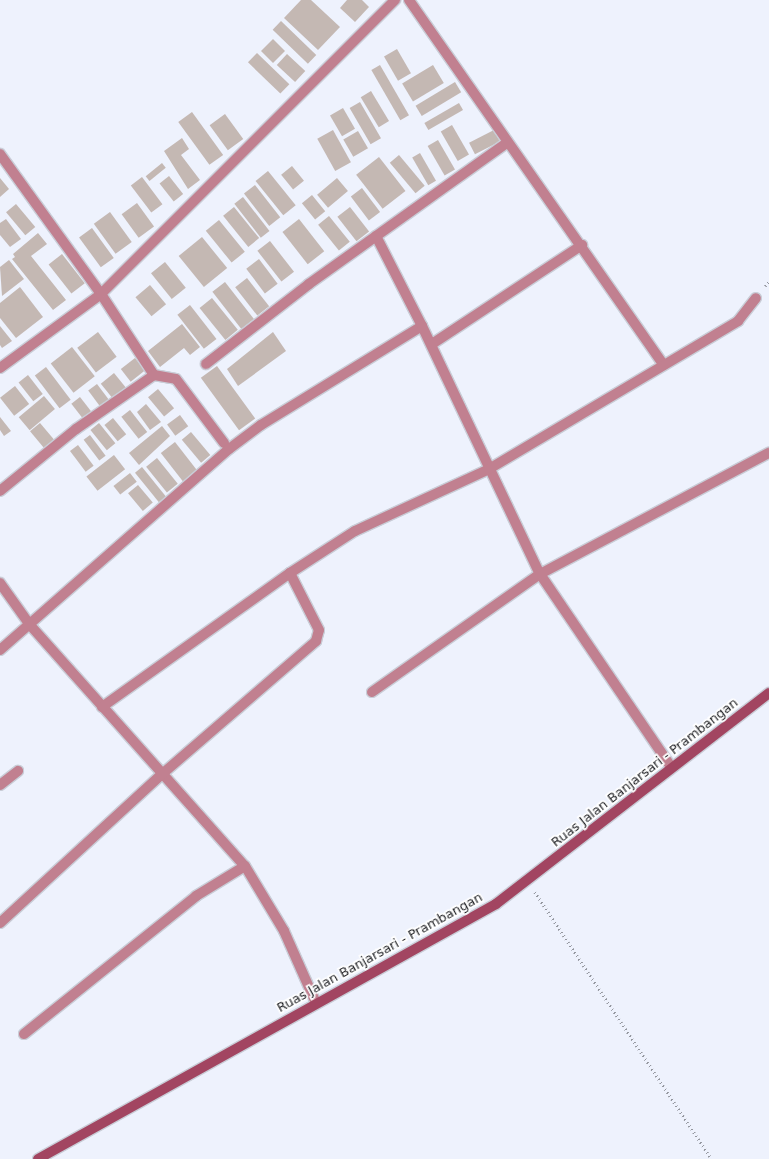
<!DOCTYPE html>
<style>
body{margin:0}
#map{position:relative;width:769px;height:1159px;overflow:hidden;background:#eef2fd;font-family:"DejaVu Sans",sans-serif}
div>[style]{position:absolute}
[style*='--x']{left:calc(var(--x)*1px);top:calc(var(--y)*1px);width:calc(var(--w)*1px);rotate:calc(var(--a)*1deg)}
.building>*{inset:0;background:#c4b8b3;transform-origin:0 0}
.path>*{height:2.5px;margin-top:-1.25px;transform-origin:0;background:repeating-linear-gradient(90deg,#94979f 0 1px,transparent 0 4px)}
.roads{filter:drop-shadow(1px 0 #c9cdd7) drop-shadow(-1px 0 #c9cdd7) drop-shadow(0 1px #c9cdd7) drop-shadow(0 -1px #c9cdd7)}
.minor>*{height:10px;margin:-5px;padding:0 5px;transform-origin:5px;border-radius:5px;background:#c18090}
.tertiary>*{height:10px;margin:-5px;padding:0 5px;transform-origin:5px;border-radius:5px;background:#c18090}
.secondary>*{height:10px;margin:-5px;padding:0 5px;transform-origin:5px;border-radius:5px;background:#a24561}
span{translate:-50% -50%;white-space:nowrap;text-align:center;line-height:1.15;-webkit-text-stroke:3.5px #fff;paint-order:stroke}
.street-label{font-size:13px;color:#232428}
</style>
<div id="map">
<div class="building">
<div style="clip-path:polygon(301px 0,311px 0,340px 27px,318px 50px,284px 18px)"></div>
<div style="clip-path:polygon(347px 0,362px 0,369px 7px,355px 22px,340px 8px)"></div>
<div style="left:281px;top:21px;width:49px;height:12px;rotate:44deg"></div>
<div style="left:273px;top:39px;width:17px;height:17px;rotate:45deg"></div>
<div style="left:397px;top:49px;width:28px;height:15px;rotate:60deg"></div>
<div style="left:257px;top:53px;width:45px;height:13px;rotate:44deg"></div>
<div style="left:287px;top:54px;width:25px;height:15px;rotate:43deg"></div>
<div style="left:380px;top:65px;width:58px;height:10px;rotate:60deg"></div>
<div style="left:433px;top:65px;width:21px;height:36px;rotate:59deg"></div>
<div style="left:455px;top:82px;width:12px;height:46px;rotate:59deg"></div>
<div style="left:371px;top:91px;width:35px;height:12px;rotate:59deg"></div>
<div style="left:360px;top:102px;width:42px;height:12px;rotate:60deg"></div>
<div style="left:459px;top:103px;width:8px;height:40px;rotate:60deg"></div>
<div style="left:343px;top:108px;width:24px;height:15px;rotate:60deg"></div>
<div style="left:192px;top:112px;width:53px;height:17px;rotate:54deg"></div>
<div style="left:225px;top:114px;width:31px;height:19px;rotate:54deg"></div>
<div style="left:452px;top:125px;width:34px;height:13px;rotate:60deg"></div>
<div style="left:333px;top:130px;width:37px;height:18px;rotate:61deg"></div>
<div style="left:494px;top:130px;width:13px;height:28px;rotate:63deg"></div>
<div style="left:358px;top:131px;width:20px;height:17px;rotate:60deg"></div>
<div style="clip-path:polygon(182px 138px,189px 149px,181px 155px,200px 180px,188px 189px,164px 151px)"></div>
<div style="left:438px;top:140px;width:34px;height:12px;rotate:60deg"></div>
<div style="left:420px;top:153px;width:32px;height:9px;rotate:60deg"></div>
<div style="left:399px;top:155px;width:40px;height:12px;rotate:50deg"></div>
<div style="left:379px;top:157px;width:43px;height:29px;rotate:52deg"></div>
<div style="left:162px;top:163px;width:6px;height:21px;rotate:51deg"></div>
<div style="left:292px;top:166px;width:19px;height:14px;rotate:51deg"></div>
<div style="left:268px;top:171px;width:44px;height:16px;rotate:51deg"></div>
<div style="left:169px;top:176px;width:23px;height:12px;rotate:52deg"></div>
<div style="left:142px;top:177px;width:34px;height:14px;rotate:53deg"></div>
<div style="clip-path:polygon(0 178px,9px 189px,0 197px)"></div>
<div style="left:337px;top:178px;width:17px;height:26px;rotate:50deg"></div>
<div style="left:255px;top:185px;width:41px;height:14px;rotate:52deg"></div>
<div style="left:362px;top:188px;width:30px;height:14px;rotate:53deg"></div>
<div style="left:312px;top:195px;width:21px;height:13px;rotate:51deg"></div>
<div style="left:243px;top:197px;width:43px;height:11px;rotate:52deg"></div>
<div style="left:137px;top:203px;width:29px;height:19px;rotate:54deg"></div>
<div style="left:16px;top:204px;width:30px;height:13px;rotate:50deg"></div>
<div style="left:234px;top:207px;width:40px;height:14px;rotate:51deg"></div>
<div style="left:350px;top:207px;width:31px;height:16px;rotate:52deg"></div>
<div style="left:110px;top:212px;width:37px;height:20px;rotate:54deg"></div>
<div style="left:329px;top:216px;width:33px;height:14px;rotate:51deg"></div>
<div style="clip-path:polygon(6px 219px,21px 239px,10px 247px,0 235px,0 223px)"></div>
<div style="left:299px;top:219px;width:41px;height:21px;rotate:52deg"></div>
<div style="left:219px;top:220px;width:41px;height:17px;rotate:51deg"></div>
<div style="left:92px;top:228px;width:37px;height:16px;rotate:54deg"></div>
<div style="clip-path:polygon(38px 233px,47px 244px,31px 256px,66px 300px,53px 310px,12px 259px,15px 257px,13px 254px)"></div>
<div style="left:202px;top:237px;width:40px;height:30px;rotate:51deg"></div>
<div style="left:270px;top:241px;width:39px;height:16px;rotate:52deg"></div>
<div style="left:62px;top:254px;width:37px;height:17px;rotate:52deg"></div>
<div style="left:259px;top:259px;width:31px;height:16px;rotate:53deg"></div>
<div style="clip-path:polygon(9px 260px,24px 279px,2px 296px,0 267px)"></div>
<div style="left:165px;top:262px;width:33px;height:18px;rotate:51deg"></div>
<div style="left:247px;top:278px;width:36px;height:15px;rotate:52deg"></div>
<div style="left:225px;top:282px;width:47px;height:16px;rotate:52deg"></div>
<div style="left:150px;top:285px;width:25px;height:19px;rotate:50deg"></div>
<div style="clip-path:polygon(20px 287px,43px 317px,16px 338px,0 318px,0 303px)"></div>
<div style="left:212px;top:298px;width:41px;height:16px;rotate:51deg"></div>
<div style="left:190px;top:305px;width:43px;height:16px;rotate:52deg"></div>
<div style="clip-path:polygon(182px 324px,200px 347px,190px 355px,184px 348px,160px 367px,148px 351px)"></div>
<div style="clip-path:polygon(0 326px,12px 341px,2px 348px,0 345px)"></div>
<div style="left:98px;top:332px;width:31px;height:26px;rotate:53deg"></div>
<div style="clip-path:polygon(273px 332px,286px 351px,238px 386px,227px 369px)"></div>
<div style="left:72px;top:347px;width:37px;height:27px;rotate:52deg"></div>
<div style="left:135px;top:358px;width:16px;height:18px;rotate:52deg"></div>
<div style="left:217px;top:366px;width:65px;height:20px;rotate:54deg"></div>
<div style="left:46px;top:367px;width:41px;height:14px;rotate:53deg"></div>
<div style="left:114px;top:373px;width:19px;height:17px;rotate:51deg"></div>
<div style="left:28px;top:375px;width:24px;height:12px;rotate:52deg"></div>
<div style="left:97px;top:384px;width:21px;height:11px;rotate:53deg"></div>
<div style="left:15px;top:386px;width:23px;height:19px;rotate:52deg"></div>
<div style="left:158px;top:389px;width:25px;height:13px;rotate:50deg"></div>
<div style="left:44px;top:396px;width:17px;height:33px;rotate:50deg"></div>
<div style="left:80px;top:397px;width:18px;height:11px;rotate:52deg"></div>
<div style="clip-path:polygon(146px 404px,161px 422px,150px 430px,137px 412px)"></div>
<div style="left:130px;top:410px;width:28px;height:11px;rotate:52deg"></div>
<div style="left:180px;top:415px;width:14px;height:16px;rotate:54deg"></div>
<div style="clip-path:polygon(0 417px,11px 431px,4px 436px,0 430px)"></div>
<div style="left:113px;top:418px;width:21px;height:11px;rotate:51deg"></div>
<div style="left:40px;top:423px;width:23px;height:13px;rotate:50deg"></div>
<div style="left:99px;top:423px;width:26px;height:11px;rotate:51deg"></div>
<div style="clip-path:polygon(162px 426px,170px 436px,139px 465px,129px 453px)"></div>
<div style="left:191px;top:432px;width:30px;height:12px;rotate:50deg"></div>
<div style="left:90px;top:435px;width:26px;height:8px;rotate:53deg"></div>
<div style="left:175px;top:442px;width:37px;height:18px;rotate:52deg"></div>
<div style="left:78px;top:445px;width:26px;height:10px;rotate:53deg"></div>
<div style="left:114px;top:455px;width:18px;height:35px;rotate:52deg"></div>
<div style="left:157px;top:458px;width:33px;height:14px;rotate:51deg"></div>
<div style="left:142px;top:467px;width:38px;height:9px;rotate:51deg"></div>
<div style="left:130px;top:473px;width:11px;height:21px;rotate:52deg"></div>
<div style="left:138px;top:485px;width:23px;height:13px;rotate:50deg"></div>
</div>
<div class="path">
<div style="--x:765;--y:286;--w:6;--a:-51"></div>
<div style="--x:535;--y:892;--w:320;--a:56.5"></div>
</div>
<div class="roads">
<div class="minor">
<div style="--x:409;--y:0;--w:445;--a:55.1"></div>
<div style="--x:376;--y:236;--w:101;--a:62.9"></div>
<div style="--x:432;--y:344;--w:180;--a:-33.4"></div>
<div style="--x:206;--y:364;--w:130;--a:-37.8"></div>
<div style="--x:309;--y:284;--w:244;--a:-35.5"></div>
<div style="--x:0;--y:368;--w:125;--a:-36.2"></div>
<div style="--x:101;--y:294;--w:97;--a:56.8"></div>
<div style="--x:154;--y:375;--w:95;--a:145.3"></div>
<div style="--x:76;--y:429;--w:98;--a:140.8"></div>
<div style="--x:154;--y:375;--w:22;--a:10"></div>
<div style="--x:176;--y:379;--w:80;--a:53.1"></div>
<div style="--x:0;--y:583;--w:52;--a:54.5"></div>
<div style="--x:30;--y:625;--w:323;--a:48.3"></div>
<div style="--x:245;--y:866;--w:76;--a:59"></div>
<div style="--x:284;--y:931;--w:79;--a:66"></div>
<div style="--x:0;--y:650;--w:305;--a:-41.3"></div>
<div style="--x:229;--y:449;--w:40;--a:-37"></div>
<div style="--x:261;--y:425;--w:189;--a:-31.6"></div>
<div style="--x:422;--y:326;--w:275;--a:64.6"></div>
<div style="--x:540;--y:574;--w:233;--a:55.8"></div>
<div style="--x:372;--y:692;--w:205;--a:-35.1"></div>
<div style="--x:540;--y:574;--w:259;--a:-27.9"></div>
<div style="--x:102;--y:707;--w:231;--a:-35.5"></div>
<div style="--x:290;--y:573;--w:77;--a:-32.9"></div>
<div style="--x:355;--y:531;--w:148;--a:-24.8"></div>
<div style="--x:489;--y:469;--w:290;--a:-30.7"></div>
<div style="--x:738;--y:321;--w:29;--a:-52"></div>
<div style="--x:0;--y:785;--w:23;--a:-38"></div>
<div style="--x:0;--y:923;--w:219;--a:-42.6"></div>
<div style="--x:161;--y:775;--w:205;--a:-40.8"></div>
<div style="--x:316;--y:641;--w:11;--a:-75"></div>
<div style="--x:319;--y:630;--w:64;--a:-117"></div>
<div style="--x:24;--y:1034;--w:221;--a:-38.7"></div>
<div style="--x:196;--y:896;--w:57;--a:-31.5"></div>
</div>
<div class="tertiary">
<div style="--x:0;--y:154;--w:173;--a:54.2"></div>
<div style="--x:101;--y:294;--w:416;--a:-45"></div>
</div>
<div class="secondary">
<div style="--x:38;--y:1159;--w:524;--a:-29.11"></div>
<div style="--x:496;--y:904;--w:345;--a:-37.7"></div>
</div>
</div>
<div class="street-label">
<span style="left:645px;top:773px;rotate:-38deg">Ruas Jalan Banjarsari - Prambangan</span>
<span style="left:380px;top:953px;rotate:-29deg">Ruas Jalan Banjarsari - Prambangan</span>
</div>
</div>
